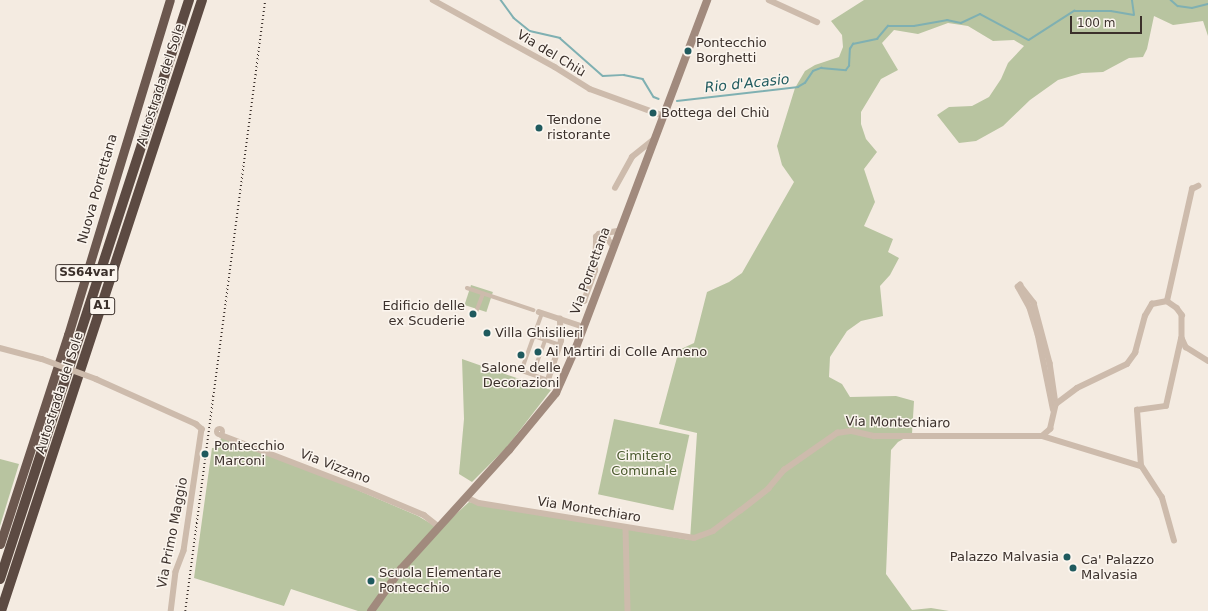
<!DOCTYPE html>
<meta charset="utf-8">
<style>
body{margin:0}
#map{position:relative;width:1208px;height:611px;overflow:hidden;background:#f4ebe1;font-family:"DejaVu Sans",sans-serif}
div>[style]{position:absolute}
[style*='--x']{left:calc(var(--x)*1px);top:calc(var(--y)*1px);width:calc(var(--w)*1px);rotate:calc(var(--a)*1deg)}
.green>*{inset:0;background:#b8c4a0;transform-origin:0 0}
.stream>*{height:1.5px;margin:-0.75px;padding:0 0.75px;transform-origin:0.75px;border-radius:0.75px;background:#7fb0b2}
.pedestrian>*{height:4px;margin:-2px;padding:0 2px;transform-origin:2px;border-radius:2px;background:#cdbbac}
.minor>*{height:5.5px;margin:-2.75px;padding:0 2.75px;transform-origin:2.75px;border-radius:2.75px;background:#cdbbac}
.minor>.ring{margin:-2.75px;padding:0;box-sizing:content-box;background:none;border:5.5px solid #cdbbac;border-radius:50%}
.secondary>*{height:8px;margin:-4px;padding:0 4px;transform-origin:4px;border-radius:4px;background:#a18a7d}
.trunk>*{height:9px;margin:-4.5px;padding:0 4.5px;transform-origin:4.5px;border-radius:4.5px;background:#6c584f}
.motorway>*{height:10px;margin:-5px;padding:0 5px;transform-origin:5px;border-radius:5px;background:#5c4a42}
.rail>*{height:1.5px;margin-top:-0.75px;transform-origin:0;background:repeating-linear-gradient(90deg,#3b302b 0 1px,transparent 0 4px)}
.minor-bridge>*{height:5.5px;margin:-2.75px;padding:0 2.75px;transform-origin:2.75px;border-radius:2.75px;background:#cdbbac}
.dots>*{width:11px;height:11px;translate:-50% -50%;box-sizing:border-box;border:2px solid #fbf5ee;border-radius:50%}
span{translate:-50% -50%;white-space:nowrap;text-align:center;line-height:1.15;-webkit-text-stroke:3px #fbf5ee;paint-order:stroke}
.shield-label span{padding:1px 3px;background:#fbf5ee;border:1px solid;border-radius:3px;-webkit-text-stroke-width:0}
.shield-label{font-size:12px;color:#3b302b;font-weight:700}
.poi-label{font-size:13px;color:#3b302b}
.left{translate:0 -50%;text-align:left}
.right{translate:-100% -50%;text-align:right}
.street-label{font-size:13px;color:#3b302b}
.park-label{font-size:13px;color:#4a5a2e}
.water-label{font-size:14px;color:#1f5a5e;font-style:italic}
.scale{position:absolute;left:1070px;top:16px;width:72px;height:18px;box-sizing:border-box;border:2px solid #3b302b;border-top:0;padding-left:5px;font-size:12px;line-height:14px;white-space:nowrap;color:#3b302b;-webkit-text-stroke:3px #fbf5ee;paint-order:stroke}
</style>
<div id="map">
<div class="green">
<div style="clip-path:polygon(864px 0,1208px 0,1208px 36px,1203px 21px,1173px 25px,1154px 16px,1147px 49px,1143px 57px,1129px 58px,1103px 72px,1082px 73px,1058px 80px,1030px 100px,1003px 126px,976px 141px,959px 143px,937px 115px,949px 107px,972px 106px,989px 97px,1001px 79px,1008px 63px,1024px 46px,1014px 40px,993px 41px,968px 26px,948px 23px,918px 34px,894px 30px,882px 43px,898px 70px,881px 79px,861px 112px,861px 124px,866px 139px,877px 152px,864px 169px,875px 202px,864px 226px,893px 239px,888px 252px,899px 258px,890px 275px,880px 286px,883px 316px,861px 321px,847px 331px,830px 357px,829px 377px,842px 384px,850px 397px,896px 396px,914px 401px,912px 434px,898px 442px,891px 450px,886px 574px,912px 610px,931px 608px,949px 611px,358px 611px,291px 589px,284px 606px,194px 578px,212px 448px,219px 448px,221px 437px,348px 486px,418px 516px,440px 529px,469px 502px,690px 540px,697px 433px,659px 424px,679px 350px,694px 343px,707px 292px,729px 282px,742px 273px,794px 182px,782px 165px,777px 146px,795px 88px,805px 71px,815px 65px,839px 57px,843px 47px,842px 35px,831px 21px)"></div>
<div style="left:471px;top:285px;width:23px;height:21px;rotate:18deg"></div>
<div style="clip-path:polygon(462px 359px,551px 390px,506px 448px,472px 482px,459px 474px,464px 419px)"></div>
<div style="left:614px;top:419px;width:77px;height:77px;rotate:12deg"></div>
<div style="clip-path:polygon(0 459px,19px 464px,0 526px)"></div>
</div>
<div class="stream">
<div style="--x:501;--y:0;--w:22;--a:54"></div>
<div style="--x:514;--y:18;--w:21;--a:39"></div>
<div style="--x:530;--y:31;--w:31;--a:13"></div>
<div style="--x:560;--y:38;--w:57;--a:41.5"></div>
<div style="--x:603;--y:76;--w:21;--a:-3"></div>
<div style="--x:624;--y:75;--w:19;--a:12"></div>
<div style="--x:643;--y:79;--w:21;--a:59"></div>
<div style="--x:654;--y:97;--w:5;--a:22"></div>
<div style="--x:1171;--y:0;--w:9;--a:41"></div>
<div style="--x:1178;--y:6;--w:14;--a:8"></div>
<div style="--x:1192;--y:8;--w:16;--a:-14"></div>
<div style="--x:677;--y:101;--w:122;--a:-6.6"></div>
<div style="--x:798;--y:87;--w:8;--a:-30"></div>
<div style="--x:805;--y:83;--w:14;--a:-56"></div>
<div style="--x:813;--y:71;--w:9;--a:-21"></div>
<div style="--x:821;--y:68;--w:25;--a:5"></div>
<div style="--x:846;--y:70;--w:5;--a:-53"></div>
<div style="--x:849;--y:66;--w:17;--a:-87"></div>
<div style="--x:850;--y:49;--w:6;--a:-59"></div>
<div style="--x:853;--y:44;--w:25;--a:-12"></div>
<div style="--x:877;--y:39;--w:17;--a:-50"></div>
<div style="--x:888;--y:26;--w:26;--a:0"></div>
<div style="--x:914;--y:26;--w:34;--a:-10"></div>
<div style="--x:947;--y:20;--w:14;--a:12"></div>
<div style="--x:961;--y:23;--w:21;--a:-25"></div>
<div style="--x:980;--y:14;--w:55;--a:28"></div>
<div style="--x:1029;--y:40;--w:54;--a:-32.8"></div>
<div style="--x:1074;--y:11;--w:37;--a:0"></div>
<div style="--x:1111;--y:11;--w:23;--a:10"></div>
<div style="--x:1134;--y:15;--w:15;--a:-98"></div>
</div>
<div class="pedestrian">
<div style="--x:467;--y:288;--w:70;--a:18.4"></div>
<div style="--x:476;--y:312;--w:19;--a:-69"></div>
<div style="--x:534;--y:336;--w:28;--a:19"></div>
<div style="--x:523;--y:366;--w:56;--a:-70.3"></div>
<div style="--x:535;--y:368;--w:30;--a:-70"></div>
<div style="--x:519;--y:370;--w:31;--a:19"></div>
</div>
<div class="minor">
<div style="--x:433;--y:0;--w:139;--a:28.8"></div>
<div style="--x:555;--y:67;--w:41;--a:32.2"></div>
<div style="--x:590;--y:89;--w:79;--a:20"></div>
<div style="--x:769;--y:0;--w:53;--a:24.6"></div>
<div style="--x:615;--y:188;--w:35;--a:-61"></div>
<div style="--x:632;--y:157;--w:28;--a:-39"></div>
<div style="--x:596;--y:247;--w:9;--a:-58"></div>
<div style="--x:601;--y:239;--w:7;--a:0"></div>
<div style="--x:608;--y:239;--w:9;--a:54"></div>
<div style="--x:1167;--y:301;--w:115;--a:-77.4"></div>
<div style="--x:1192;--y:189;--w:7;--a:-27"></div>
<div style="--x:579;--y:304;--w:6;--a:-31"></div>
<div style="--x:584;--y:301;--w:32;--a:-70"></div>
<div style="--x:595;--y:271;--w:34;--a:-88"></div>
<div style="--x:596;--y:237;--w:4;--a:-45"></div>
<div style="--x:599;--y:234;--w:20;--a:-9"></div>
<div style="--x:539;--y:312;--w:47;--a:18.4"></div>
<div style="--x:0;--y:348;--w:43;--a:14.7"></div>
<div style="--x:96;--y:379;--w:110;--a:24.2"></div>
<div style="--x:196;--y:424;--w:8;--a:40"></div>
<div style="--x:202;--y:429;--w:123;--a:98.4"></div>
<div style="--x:184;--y:551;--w:22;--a:111"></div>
<div style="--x:176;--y:572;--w:39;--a:97"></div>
<div style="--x:548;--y:380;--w:41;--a:-71.6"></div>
<div style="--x:561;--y:341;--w:22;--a:-93"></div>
<div style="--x:1053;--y:410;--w:76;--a:-101.5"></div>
<div style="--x:1038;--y:336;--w:28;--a:-107"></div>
<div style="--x:1030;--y:309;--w:25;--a:-119"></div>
<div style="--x:1018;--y:287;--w:3;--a:-45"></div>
<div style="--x:1020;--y:285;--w:23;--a:52"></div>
<div style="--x:1034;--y:303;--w:62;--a:75.1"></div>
<div style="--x:1050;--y:363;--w:41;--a:81.7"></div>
<div class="ring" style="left:217px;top:429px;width:0.5px;height:0.5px"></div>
<div style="--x:221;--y:435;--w:156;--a:21"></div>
<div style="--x:367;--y:491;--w:62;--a:22.8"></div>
<div style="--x:424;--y:515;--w:18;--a:38"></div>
<div style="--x:1042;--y:436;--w:103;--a:16.9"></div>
<div style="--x:466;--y:497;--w:14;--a:25"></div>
<div style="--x:479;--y:503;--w:218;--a:9.2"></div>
<div style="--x:694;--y:538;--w:20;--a:-20"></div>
<div style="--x:713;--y:531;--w:34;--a:-37"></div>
<div style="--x:740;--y:511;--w:36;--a:-38"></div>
<div style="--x:768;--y:489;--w:25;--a:-50"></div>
<div style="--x:784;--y:470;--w:65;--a:-34.9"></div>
<div style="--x:837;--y:433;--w:15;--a:-8"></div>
<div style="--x:852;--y:431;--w:23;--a:13"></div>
<div style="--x:874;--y:436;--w:168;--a:0"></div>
<div style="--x:1042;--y:436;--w:11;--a:-41"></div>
<div style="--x:1050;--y:429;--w:26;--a:-77"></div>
<div style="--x:1056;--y:404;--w:26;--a:-37"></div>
<div style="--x:1077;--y:388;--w:55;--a:-25.6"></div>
<div style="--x:1127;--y:364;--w:14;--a:-54"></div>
<div style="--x:1135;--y:353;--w:38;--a:-75"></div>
<div style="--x:1145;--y:316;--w:14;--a:-60"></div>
<div style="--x:1152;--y:304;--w:15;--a:-11"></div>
<div style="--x:1167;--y:301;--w:12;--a:35"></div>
<div style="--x:1177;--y:308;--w:9;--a:54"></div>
<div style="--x:1182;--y:315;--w:23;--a:90"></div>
<div style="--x:1182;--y:338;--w:10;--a:66"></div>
<div style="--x:1186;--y:347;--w:26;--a:32"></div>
<div style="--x:626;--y:528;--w:83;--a:88.6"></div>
<div style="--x:1174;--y:541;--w:45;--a:-105.6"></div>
<div style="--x:1162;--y:498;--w:38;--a:-123"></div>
<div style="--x:1141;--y:466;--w:56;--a:-94.1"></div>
<div style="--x:1137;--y:410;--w:29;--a:-8"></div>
<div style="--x:1166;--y:406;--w:69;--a:-77.4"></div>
</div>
<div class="secondary">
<div style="--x:371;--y:611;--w:52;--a:-54.5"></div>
<div style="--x:401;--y:569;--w:161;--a:-47.8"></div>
<div style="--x:509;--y:450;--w:74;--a:-50.5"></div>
<div style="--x:556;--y:393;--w:47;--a:-66.2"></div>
<div style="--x:575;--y:350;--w:374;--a:-69.3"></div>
</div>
<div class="trunk">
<div style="--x:0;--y:544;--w:220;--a:-72"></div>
<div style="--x:68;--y:335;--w:350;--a:-73.1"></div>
</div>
<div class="motorway">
<div style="--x:0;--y:579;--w:609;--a:-71.92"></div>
<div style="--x:1;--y:611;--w:643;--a:-71.79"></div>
</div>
<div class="rail">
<div style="--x:185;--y:611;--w:616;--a:-82.54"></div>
</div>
<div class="minor-bridge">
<div style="--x:42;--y:359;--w:58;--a:20.3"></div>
</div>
<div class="dots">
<div style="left:688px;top:51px;background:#1f5a5e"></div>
<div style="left:653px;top:113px;background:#1f5a5e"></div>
<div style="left:539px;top:128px;background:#1f5a5e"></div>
<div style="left:473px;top:314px;background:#1f5a5e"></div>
<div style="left:487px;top:333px;background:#1f5a5e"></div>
<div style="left:538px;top:352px;background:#1f5a5e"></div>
<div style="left:521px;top:355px;background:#1f5a5e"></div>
<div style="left:205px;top:454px;background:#1f5a5e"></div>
<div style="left:1067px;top:557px;background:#1f5a5e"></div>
<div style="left:1073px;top:568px;background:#1f5a5e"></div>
<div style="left:371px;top:581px;background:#1f5a5e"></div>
</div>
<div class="shield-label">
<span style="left:87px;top:273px">SS64var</span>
<span style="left:102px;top:306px">A1</span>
</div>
<div class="poi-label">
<span class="left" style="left:696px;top:51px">Pontecchio<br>Borghetti</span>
<span class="left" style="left:661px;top:113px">Bottega del Chiù</span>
<span class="left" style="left:547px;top:128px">Tendone<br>ristorante</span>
<span class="right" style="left:465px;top:314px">Edificio delle<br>ex Scuderie</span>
<span class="left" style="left:495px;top:333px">Villa Ghisilieri</span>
<span class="left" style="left:546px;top:352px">Ai Martiri di Colle Ameno</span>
<span style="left:521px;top:376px">Salone delle<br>Decorazioni</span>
<span class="left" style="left:214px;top:454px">Pontecchio<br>Marconi</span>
<span class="right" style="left:1059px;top:557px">Palazzo Malvasia</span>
<span class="left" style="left:1081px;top:568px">Ca' Palazzo<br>Malvasia</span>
<span class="left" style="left:379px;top:581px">Scuola Elementare<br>Pontecchio</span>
</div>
<div class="street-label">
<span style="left:551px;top:54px;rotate:31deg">Via del Chiù</span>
<span style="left:161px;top:85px;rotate:-72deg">Autostrada del Sole</span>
<span style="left:98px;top:189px;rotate:-74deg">Nuova Porrettana</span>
<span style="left:591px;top:271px;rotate:-70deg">Via Porrettana</span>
<span style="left:60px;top:393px;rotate:-72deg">Autostrada del Sole</span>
<span style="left:898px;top:423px;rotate:1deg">Via Montechiaro</span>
<span style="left:335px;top:467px;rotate:21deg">Via Vizzano</span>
<span style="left:589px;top:510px;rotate:9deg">Via Montechiaro</span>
<span style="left:173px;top:533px;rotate:-79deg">Via Primo Maggio</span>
</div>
<div class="park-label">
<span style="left:644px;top:464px">Cimitero<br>Comunale</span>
</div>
<div class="water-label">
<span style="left:747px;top:83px;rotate:-6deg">Rio d'Acasio</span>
</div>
<div class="scale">100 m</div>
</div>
